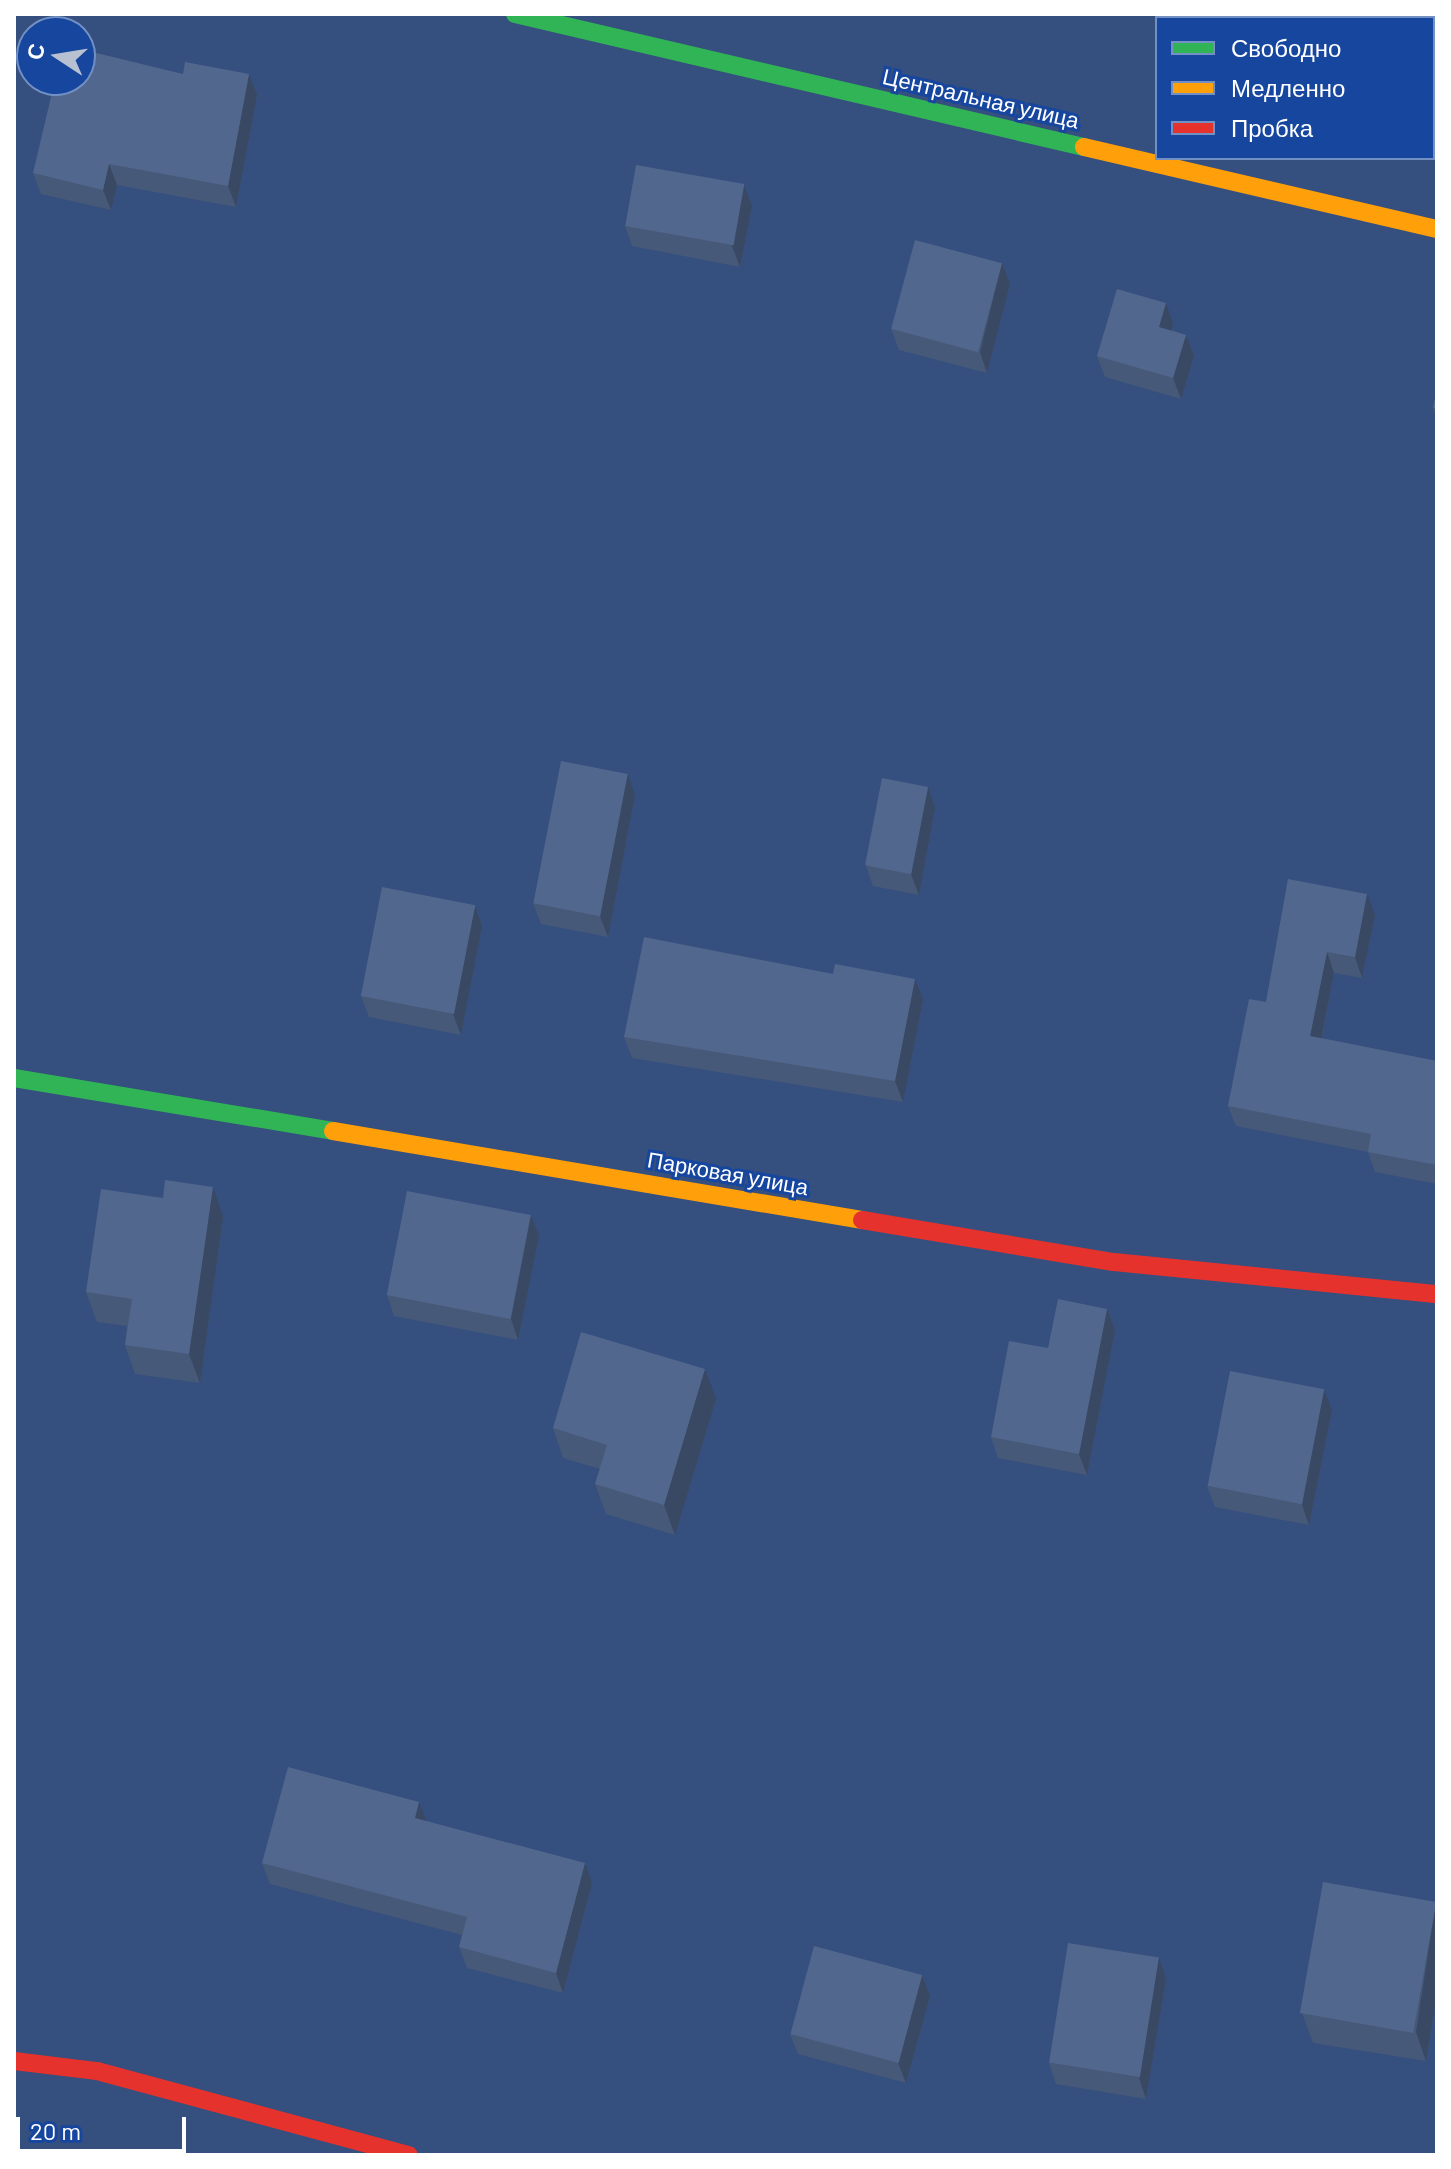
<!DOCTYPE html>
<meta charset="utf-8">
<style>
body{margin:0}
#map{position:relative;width:1451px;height:2169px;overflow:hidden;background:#354f7f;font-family:Barlow,sans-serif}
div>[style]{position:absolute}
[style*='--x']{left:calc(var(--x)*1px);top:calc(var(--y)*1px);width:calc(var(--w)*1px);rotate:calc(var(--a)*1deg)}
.fast>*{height:18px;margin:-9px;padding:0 9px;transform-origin:9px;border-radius:9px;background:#30b455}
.slow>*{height:18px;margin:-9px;padding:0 9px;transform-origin:9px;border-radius:9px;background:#ff9f0a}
.jam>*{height:18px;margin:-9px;padding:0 9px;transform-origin:9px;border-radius:9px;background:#e5322d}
.wall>*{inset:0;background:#475979;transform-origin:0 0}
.shaded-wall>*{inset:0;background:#394863}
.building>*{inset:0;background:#52678d;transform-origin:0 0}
span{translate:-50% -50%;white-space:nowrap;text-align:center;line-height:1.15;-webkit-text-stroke:6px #16469e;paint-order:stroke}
.street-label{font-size:22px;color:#fff}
.frame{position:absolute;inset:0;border:16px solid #fff;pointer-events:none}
.legend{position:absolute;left:1155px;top:16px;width:280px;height:144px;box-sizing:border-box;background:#16469e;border:2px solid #7390c5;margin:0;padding:10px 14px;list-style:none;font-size:24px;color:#fff}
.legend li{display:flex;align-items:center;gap:16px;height:40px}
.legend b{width:40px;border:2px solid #7390c5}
.north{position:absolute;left:16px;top:16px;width:80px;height:80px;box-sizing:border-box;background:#16469e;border:2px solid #7390c5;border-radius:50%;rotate:282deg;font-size:22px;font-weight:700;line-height:32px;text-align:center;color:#fff}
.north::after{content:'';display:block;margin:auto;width:28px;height:36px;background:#b8c1d2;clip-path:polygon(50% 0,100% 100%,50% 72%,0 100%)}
.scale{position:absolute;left:16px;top:2117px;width:170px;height:36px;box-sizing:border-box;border:4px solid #fff;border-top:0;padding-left:10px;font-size:24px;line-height:28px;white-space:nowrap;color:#fff;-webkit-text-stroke:6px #16469e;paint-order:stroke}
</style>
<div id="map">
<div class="fast">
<div style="--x:515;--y:14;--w:584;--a:13.16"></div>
<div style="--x:14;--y:1078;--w:323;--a:9.4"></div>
</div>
<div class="slow">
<div style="--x:1084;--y:147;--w:362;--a:13.1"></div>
<div style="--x:333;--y:1131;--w:536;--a:9.55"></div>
</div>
<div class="jam">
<div style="--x:862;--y:1220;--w:255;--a:9.5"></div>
<div style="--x:1114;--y:1262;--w:325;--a:5.7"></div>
<div style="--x:14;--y:2061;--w:84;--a:6.9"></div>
<div style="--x:97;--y:2071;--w:323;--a:15.1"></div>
</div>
<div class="wall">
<div style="left:1437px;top:14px;width:61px;height:6px;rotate:90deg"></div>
<div style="clip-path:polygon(183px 74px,249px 74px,257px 95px,236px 207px,117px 185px,111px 210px,41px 194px,33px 173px)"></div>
<div style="clip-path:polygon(752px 206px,740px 267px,632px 246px,625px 226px)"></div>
<div style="clip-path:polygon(1002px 263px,1010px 284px,987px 373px,899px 350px,891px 329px)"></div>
<div style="clip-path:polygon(1173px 324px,1171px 330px,1186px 335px,1194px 356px,1181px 399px,1105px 377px,1097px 356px)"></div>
<div style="clip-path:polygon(1437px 388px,1437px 420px,1433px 408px)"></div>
<div style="clip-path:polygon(635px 795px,608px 937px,541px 924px,533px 903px)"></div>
<div style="clip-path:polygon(935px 808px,919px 895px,873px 886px,866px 866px)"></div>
<div style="clip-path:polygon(1288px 879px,1375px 915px,1362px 978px,1334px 973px,1322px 1038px,1437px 1061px,1437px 1184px,1375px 1172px,1368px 1152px,1236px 1126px,1228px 1106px,1266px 1002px)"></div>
<div style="clip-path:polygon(475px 905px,482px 926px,461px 1035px,369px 1017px,361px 996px)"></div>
<div style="clip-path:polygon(833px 974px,923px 1000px,903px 1102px,632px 1058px,624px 1037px)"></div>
<div style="clip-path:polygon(531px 1215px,539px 1236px,518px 1340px,394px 1316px,387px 1295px)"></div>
<div style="clip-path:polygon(223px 1217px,200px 1383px,135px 1374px,125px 1345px,127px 1326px,97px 1322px,86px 1292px)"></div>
<div style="clip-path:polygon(1107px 1309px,1115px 1330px,1087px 1475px,998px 1458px,991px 1437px,1048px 1348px)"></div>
<div style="clip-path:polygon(716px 1399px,675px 1535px,606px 1514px,595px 1484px,600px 1469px,563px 1458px,553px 1428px)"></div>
<div style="clip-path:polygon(1332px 1410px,1309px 1525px,1215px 1507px,1207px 1486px)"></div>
<div style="clip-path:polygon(426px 1821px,592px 1883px,563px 1993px,467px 1968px,459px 1947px,462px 1935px,270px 1884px,262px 1863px)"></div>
<div style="clip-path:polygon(1437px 1902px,1437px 1994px,1426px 2061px,1313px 2043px,1302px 2013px)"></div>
<div style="clip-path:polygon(922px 1975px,930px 1996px,906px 2083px,798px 2054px,790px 2034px)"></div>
<div style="clip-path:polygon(1166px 1979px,1146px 2099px,1056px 2084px,1049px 2063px)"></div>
</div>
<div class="shaded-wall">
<div style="clip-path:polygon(249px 74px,257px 95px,236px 207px,228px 186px)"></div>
<div style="clip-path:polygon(109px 164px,117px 185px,111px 210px,103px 190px)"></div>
<div style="clip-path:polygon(744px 185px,752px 206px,740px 267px,732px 246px)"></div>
<div style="clip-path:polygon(1002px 263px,1010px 284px,987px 373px,980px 352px)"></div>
<div style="clip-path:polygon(1166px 303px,1173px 324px,1166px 348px,1159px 327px)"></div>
<div style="clip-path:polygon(1186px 335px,1194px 356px,1181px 399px,1173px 378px)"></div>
<div style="clip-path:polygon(628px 774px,635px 795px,608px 937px,600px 916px)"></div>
<div style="clip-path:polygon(928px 787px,935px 808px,919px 895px,911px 874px)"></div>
<div style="clip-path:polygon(1367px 894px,1375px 915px,1362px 978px,1355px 957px)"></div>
<div style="clip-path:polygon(475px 905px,482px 926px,461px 1035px,453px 1014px)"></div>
<div style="clip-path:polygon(1327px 952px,1334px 973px,1318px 1056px,1310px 1036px)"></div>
<div style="clip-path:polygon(915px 979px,923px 1000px,903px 1102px,895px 1081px)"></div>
<div style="clip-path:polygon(213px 1187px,223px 1217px,200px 1383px,189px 1354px)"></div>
<div style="clip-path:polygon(531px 1215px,539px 1236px,518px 1340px,511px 1319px)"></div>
<div style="clip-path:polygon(1107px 1309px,1115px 1330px,1087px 1475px,1079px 1454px)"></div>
<div style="clip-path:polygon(705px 1369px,716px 1399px,675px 1535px,664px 1505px)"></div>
<div style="clip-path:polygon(1324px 1390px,1332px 1410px,1309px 1525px,1302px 1505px)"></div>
<div style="clip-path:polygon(419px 1802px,427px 1822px,415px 1818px)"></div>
<div style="clip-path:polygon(585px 1863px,592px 1883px,563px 1993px,556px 1973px)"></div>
<div style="clip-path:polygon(1436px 1901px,1437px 1994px,1426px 2061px,1416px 2032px)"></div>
<div style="clip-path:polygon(1159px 1958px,1166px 1979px,1146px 2099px,1139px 2078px)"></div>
<div style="clip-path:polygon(922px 1975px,930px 1996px,906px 2083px,898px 2063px)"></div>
</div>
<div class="building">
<div style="left:1433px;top:14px;width:4px;height:41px"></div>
<div style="clip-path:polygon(80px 49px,183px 74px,185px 62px,249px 74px,228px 186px,109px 164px,103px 190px,33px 173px,55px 80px,80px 80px)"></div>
<div style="left:636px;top:165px;width:110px;height:62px;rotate:10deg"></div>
<div style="left:915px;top:240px;width:90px;height:92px;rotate:15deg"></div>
<div style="clip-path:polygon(1117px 289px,1166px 303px,1159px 327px,1186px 335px,1173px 378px,1097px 356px)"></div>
<div style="clip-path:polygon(1437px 388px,1437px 409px,1433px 408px)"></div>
<div style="left:561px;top:761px;width:68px;height:145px;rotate:11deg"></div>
<div style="left:882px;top:778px;width:47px;height:89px;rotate:11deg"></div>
<div style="clip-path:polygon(1288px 879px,1367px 894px,1355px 957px,1327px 952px,1310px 1036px,1437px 1061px,1437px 1165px,1368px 1152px,1371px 1134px,1228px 1106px,1249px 999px,1266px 1002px)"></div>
<div style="left:382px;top:887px;width:95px;height:111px;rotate:11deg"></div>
<div style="clip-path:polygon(644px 937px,833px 974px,835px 964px,915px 979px,895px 1081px,624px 1037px)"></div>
<div style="clip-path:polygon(165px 1180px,213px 1187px,189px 1354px,125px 1345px,132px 1299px,86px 1292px,101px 1189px,163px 1198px)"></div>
<div style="left:407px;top:1191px;width:126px;height:106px;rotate:11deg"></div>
<div style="clip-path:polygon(1058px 1299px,1107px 1309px,1079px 1454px,991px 1437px,1009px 1341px,1048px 1348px)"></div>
<div style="clip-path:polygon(581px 1332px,705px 1369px,664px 1505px,595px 1484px,607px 1445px,553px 1428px)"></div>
<div style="left:1230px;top:1371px;width:96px;height:117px;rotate:11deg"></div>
<div style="clip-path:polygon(288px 1767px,419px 1802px,415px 1818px,585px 1863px,556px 1973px,459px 1947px,467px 1917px,262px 1863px)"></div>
<div style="left:1323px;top:1882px;width:115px;height:133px;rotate:10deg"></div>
<div style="left:1068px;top:1943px;width:92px;height:121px;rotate:9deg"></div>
<div style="left:814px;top:1946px;width:112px;height:91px;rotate:15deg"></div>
</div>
<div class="street-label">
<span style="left:981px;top:98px;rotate:13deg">Центральная улица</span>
<span style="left:728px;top:1173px;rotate:10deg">Парковая улица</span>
</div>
<div class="frame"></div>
<ul class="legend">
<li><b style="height:10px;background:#30b455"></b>Свободно</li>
<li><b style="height:10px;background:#ff9f0a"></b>Медленно</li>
<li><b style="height:10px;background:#e5322d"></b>Пробка</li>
</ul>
<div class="north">С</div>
<div class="scale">20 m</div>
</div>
